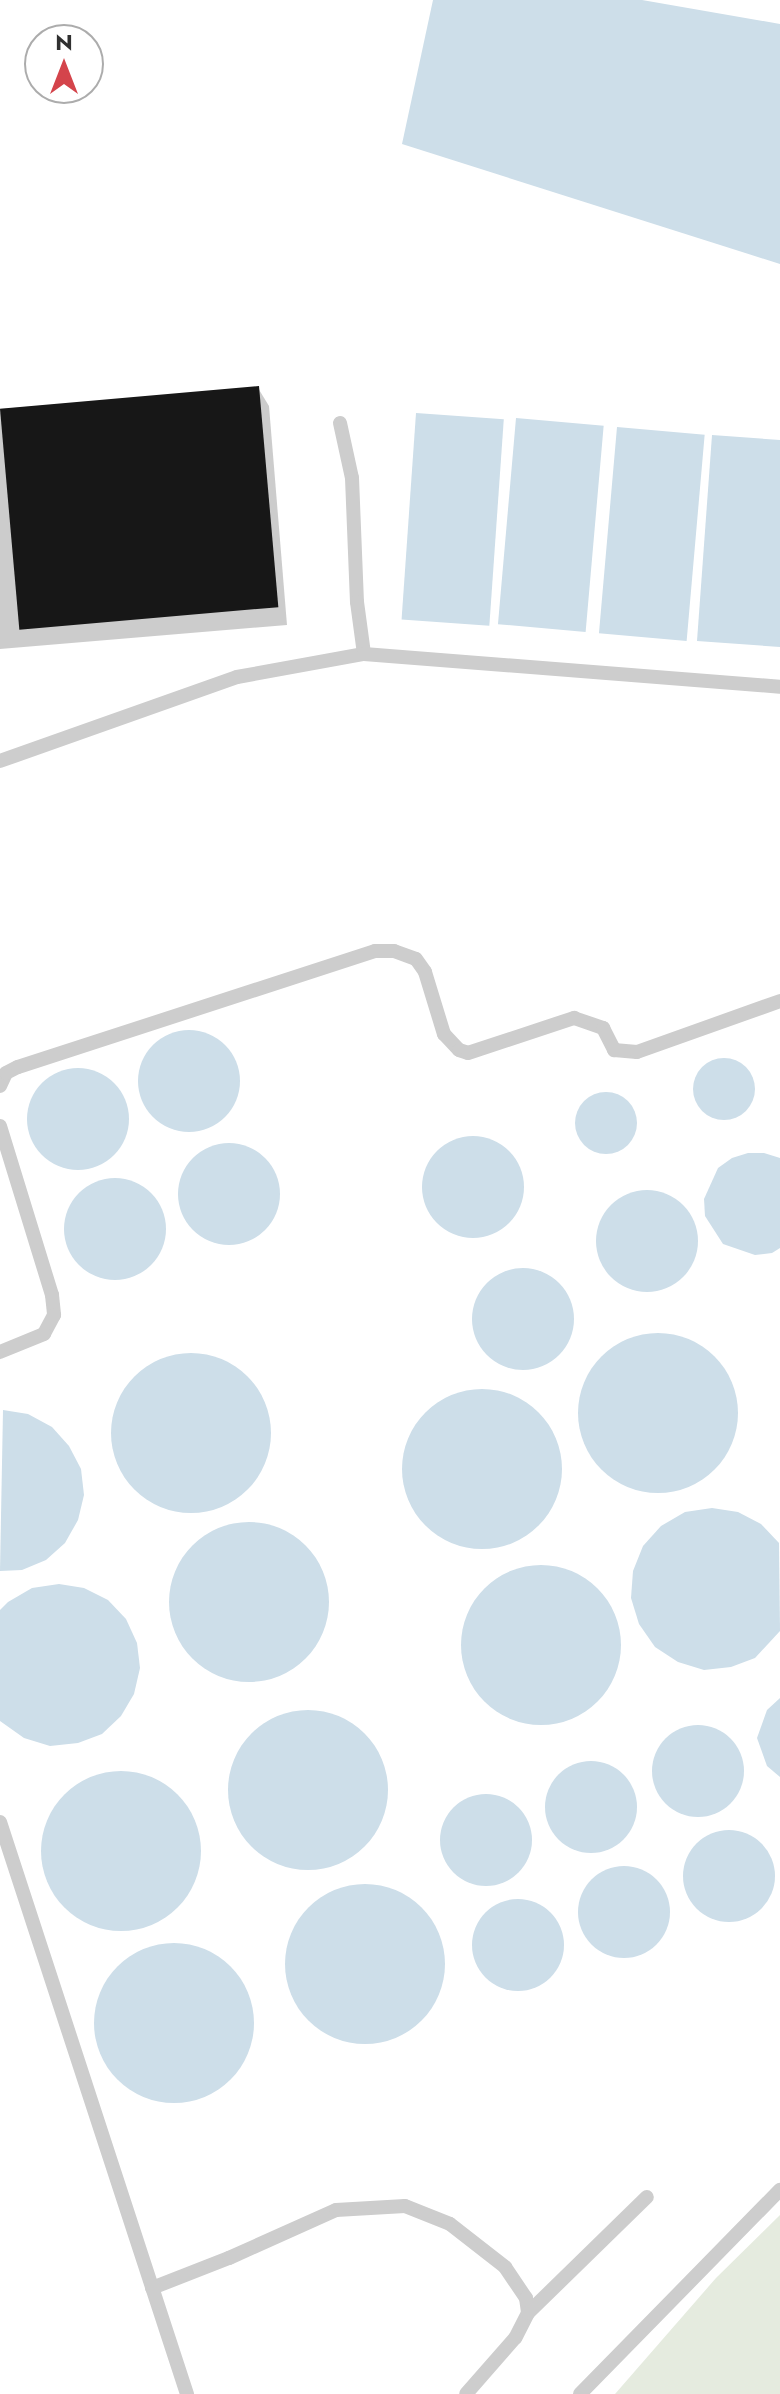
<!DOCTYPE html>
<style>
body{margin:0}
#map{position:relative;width:780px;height:2394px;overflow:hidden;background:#fff;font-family:Jost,sans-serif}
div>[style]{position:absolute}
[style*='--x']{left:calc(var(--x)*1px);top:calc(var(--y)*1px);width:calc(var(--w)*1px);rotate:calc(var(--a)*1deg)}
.green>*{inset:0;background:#e5ebdf}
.water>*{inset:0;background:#cddee9;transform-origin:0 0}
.round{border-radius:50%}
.shadow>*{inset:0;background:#0003}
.building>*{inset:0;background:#171717;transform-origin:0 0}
.service>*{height:14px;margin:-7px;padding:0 7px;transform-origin:7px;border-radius:7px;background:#cdcdcd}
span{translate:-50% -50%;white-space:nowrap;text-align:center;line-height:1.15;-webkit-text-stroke:8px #fff;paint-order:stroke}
.north{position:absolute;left:24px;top:24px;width:80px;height:80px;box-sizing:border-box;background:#fff;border:2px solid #acacac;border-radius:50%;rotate:0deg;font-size:22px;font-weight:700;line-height:32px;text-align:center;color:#303030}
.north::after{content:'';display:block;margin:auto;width:28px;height:36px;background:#d4444b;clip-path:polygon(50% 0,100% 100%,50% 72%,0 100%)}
</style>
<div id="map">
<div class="green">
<div style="clip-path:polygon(780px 2215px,780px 2394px,615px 2394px,716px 2278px)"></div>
</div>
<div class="water">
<div style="clip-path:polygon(433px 0,642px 0,780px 24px,780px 264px,402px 144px)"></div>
<div style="left:416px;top:413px;width:88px;height:207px;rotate:4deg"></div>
<div style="left:516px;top:418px;width:88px;height:207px;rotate:5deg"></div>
<div style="left:617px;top:427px;width:88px;height:207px;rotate:5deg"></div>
<div style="clip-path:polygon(712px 435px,780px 440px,780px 647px,697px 641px)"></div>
<div class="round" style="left:138px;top:1030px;width:102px;height:102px"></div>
<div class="round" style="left:693px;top:1058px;width:62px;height:62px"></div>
<div class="round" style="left:27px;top:1068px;width:102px;height:102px"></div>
<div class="round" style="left:575px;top:1092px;width:62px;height:62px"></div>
<div class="round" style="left:422px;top:1136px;width:102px;height:102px"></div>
<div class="round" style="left:178px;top:1143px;width:102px;height:102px"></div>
<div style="clip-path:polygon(748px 1153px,764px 1153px,780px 1158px,780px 1248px,772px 1253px,755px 1255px,723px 1244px,705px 1216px,704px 1199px,718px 1168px,732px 1158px)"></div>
<div class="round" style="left:64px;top:1178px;width:102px;height:102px"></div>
<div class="round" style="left:596px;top:1190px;width:102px;height:102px"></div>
<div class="round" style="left:472px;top:1268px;width:102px;height:102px"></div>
<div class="round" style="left:578px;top:1333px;width:160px;height:160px"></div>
<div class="round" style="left:111px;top:1353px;width:160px;height:160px"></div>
<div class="round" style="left:402px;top:1389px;width:160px;height:160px"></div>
<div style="clip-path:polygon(3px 1410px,28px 1414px,52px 1427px,69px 1446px,81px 1469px,84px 1495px,78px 1520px,65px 1543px,46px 1560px,22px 1570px,0 1571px)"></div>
<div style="clip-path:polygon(712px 1508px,738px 1512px,761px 1524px,779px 1543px,780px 1631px,755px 1658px,731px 1667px,704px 1670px,678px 1662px,655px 1647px,639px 1624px,631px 1598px,633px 1571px,643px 1546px,661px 1526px,685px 1512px)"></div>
<div class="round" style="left:169px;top:1522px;width:160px;height:160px"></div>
<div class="round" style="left:461px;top:1565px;width:160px;height:160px"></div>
<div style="clip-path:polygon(59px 1584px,84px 1588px,108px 1600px,126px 1619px,137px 1643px,140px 1668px,134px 1694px,121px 1716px,102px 1734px,78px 1743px,50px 1746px,24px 1738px,0 1721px,0 1610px,8px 1602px,32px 1588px)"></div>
<div style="clip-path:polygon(780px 1698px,780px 1777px,767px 1766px,757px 1738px,767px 1710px)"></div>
<div class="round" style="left:228px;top:1710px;width:160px;height:160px"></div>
<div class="round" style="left:652px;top:1725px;width:92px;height:92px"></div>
<div class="round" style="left:545px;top:1761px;width:92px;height:92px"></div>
<div class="round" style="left:41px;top:1771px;width:160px;height:160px"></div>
<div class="round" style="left:440px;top:1794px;width:92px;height:92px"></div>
<div class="round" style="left:683px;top:1830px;width:92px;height:92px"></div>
<div class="round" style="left:578px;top:1866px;width:92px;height:92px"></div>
<div class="round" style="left:285px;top:1884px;width:160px;height:160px"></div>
<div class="round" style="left:472px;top:1899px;width:92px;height:92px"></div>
<div class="round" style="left:94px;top:1943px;width:160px;height:160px"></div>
</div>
<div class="shadow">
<div style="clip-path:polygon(258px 388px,269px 406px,287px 625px,0 649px,0 409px)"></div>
</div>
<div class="building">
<div style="left:259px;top:386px;width:222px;height:260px;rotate:85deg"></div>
</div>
<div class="service">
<div style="--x:340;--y:423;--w:56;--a:77.7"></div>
<div style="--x:352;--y:478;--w:124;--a:87.7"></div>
<div style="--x:357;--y:602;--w:52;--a:82.3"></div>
<div style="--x:0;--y:761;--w:251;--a:-19.5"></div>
<div style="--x:237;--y:677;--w:129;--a:-10.3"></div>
<div style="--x:364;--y:654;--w:417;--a:4.5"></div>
<div style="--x:0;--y:1086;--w:14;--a:-65"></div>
<div style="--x:6;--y:1073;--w:13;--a:-27"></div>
<div style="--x:18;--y:1067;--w:375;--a:-18"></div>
<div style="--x:375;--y:951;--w:19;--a:0"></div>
<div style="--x:394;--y:951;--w:23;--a:20"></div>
<div style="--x:416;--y:959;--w:16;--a:55"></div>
<div style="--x:425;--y:972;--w:65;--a:73"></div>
<div style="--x:444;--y:1034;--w:22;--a:47"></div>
<div style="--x:459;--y:1050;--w:9;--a:18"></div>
<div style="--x:468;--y:1053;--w:112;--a:-18.3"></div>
<div style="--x:574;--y:1018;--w:31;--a:19"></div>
<div style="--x:603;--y:1028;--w:25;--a:63"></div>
<div style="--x:614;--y:1050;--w:23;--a:5"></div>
<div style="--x:637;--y:1052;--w:152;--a:-19.6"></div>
<div style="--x:0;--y:1126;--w:177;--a:72.9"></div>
<div style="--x:52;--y:1295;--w:20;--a:84"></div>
<div style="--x:54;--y:1315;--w:21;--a:118"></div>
<div style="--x:44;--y:1334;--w:48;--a:157.8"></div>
<div style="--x:0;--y:1822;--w:602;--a:71.9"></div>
<div style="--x:152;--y:2288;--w:83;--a:-21.3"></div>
<div style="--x:229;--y:2258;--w:117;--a:-24.2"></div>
<div style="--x:336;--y:2210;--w:69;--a:-3.3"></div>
<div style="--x:405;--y:2206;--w:48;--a:21.8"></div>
<div style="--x:450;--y:2224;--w:70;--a:38"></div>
<div style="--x:505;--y:2267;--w:37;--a:56"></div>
<div style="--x:526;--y:2298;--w:15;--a:82"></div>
<div style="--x:528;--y:2313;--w:28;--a:117"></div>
<div style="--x:515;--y:2338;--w:74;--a:131.2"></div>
<div style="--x:528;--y:2313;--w:166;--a:-44.3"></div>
<div style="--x:580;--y:2394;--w:286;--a:-45.6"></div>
</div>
<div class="north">N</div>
</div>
